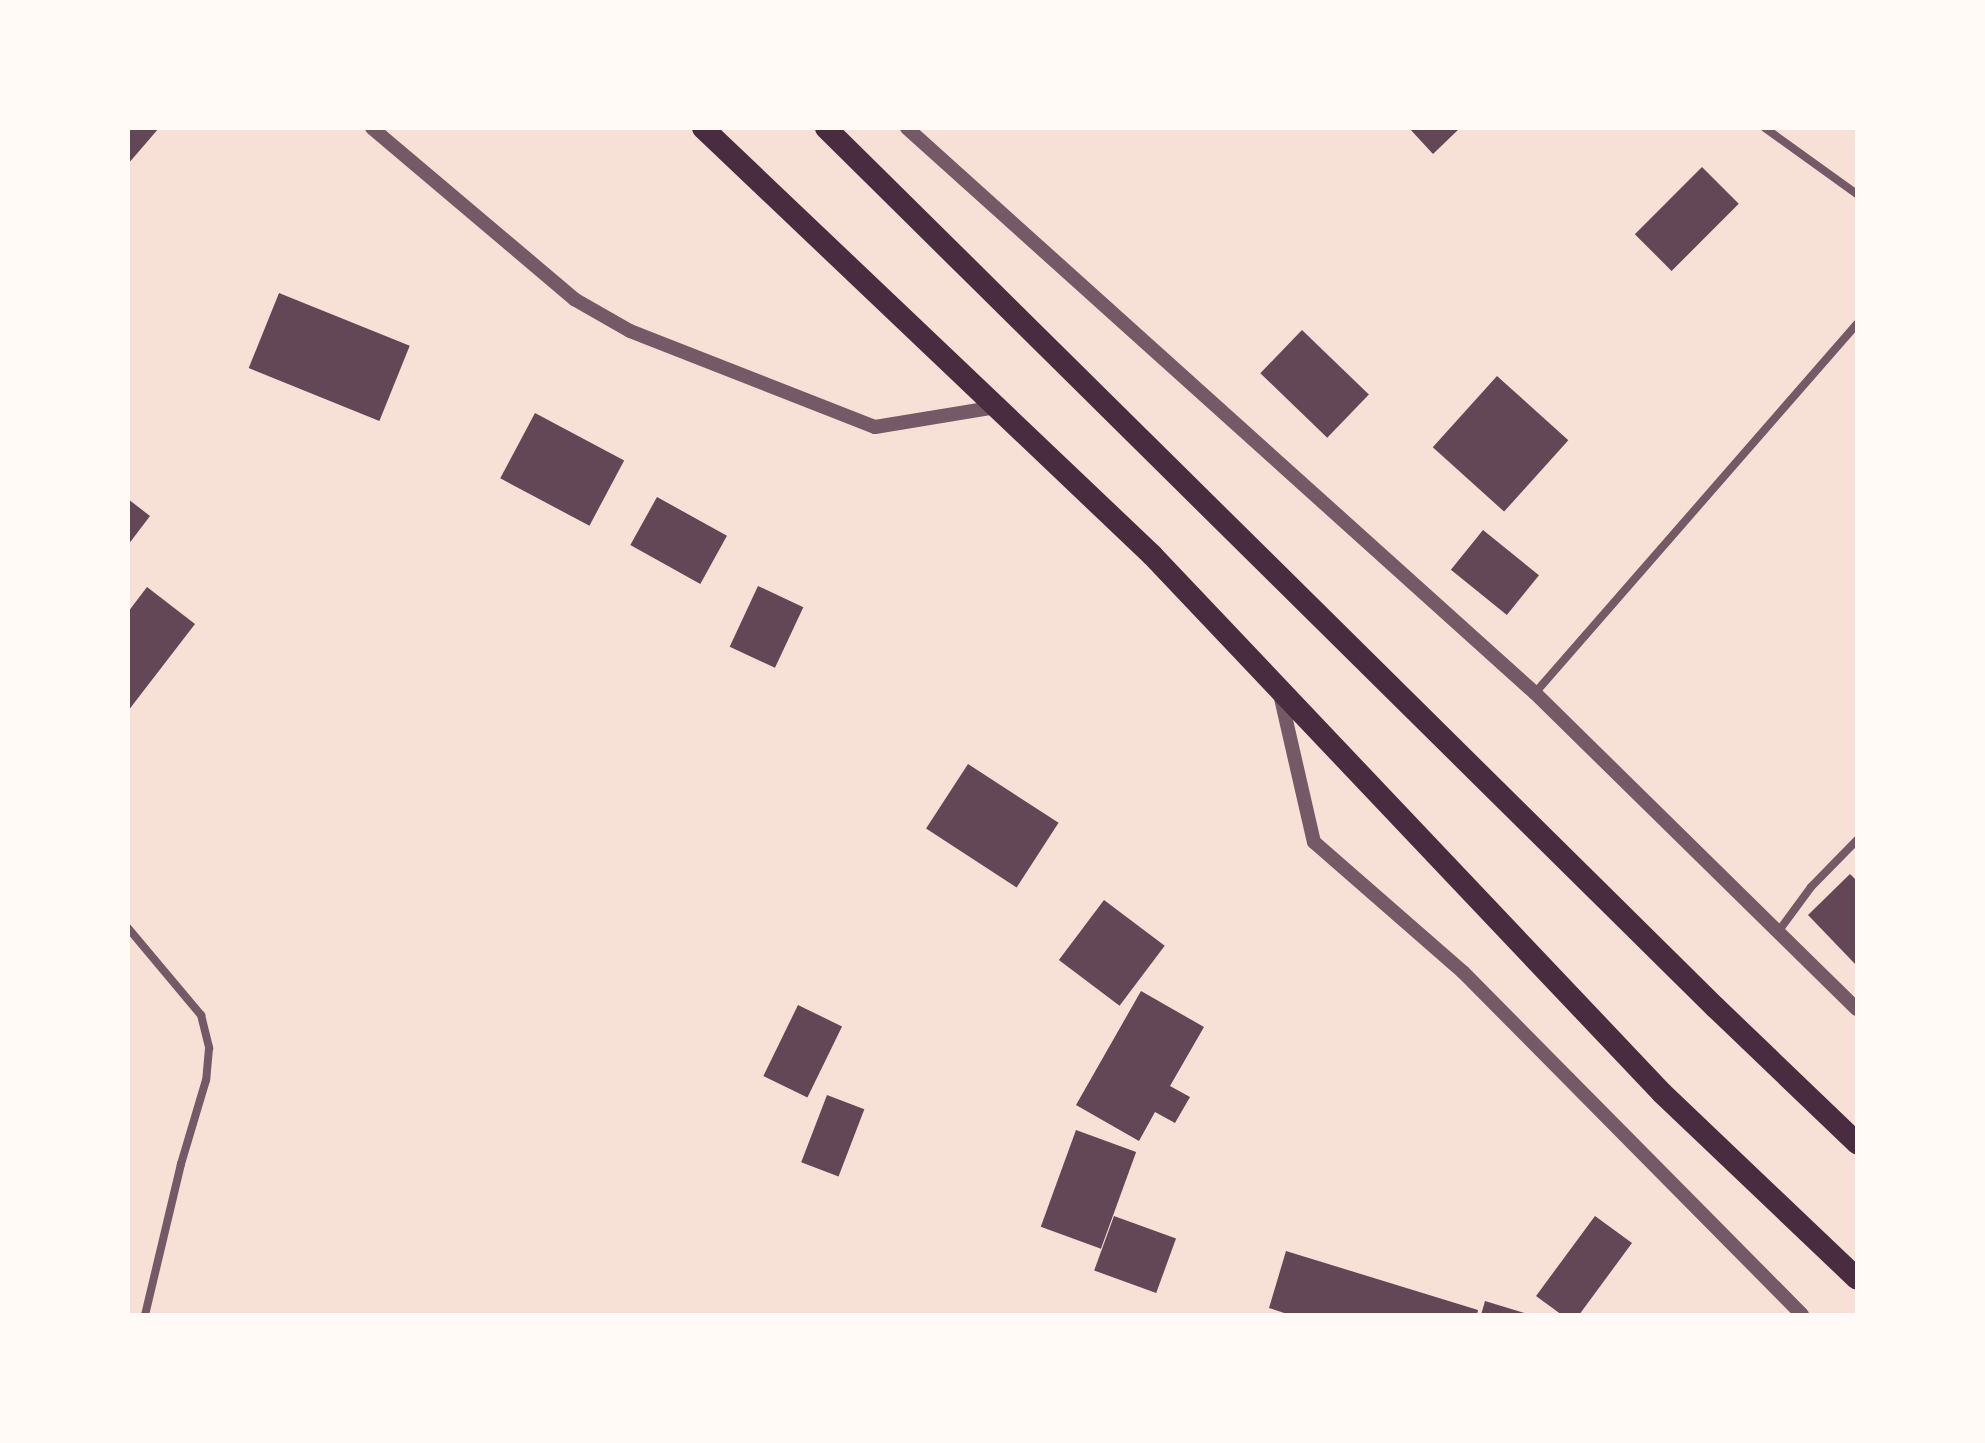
<!DOCTYPE html>
<style>
body{margin:0}
#map{position:relative;width:1985px;height:1443px;overflow:hidden;background:#f7e1d7;font-family:"Source Sans 3",sans-serif}
div>[style]{position:absolute}
[style*='--x']{left:calc(var(--x)*1px);top:calc(var(--y)*1px);width:calc(var(--w)*1px);rotate:calc(var(--a)*1deg)}
.building>*{inset:0;background:#644757;transform-origin:0 0}
.minor>*{height:8px;margin:-4px;padding:0 4px;transform-origin:4px;border-radius:4px;background:#755966}
.tertiary>*{height:14px;margin:-7px;padding:0 7px;transform-origin:7px;border-radius:7px;background:#755966}
.trunk>*{height:22px;margin:-11px;padding:0 11px;transform-origin:11px;border-radius:11px;background:#4a2c40}
span{translate:-50% -50%;white-space:nowrap;text-align:center;line-height:1.15;-webkit-text-stroke:6px #fffaf5;paint-order:stroke}
.frame{position:absolute;inset:0;border:130px solid #fffaf5;pointer-events:none}
</style>
<div id="map">
<div class="building">
<div style="clip-path:polygon(128px 128px,159px 128px,128px 164px)"></div>
<div style="clip-path:polygon(1409px 128px,1460px 128px,1433px 154px)"></div>
<div style="left:1702px;top:167px;width:52px;height:95px;rotate:45deg"></div>
<div style="left:279px;top:293px;width:141px;height:81px;rotate:22deg"></div>
<div style="left:1302px;top:330px;width:93px;height:60px;rotate:44deg"></div>
<div style="left:1497px;top:376px;width:96px;height:96px;rotate:42deg"></div>
<div style="left:535px;top:413px;width:101px;height:74px;rotate:28deg"></div>
<div style="left:657px;top:497px;width:80px;height:55px;rotate:29deg"></div>
<div style="clip-path:polygon(128px 499px,150px 516px,128px 545px)"></div>
<div style="left:1483px;top:530px;width:72px;height:51px;rotate:39deg"></div>
<div style="left:758px;top:586px;width:50px;height:67px;rotate:25deg"></div>
<div style="clip-path:polygon(147px 587px,195px 624px,128px 711px,128px 612px)"></div>
<div style="left:968px;top:764px;width:108px;height:77px;rotate:33deg"></div>
<div style="clip-path:polygon(1850px 874px,1857px 881px,1857px 966px,1808px 915px)"></div>
<div style="left:1104px;top:900px;width:76px;height:75px;rotate:37deg"></div>
<div style="clip-path:polygon(1141px 991px,1204px 1027px,1170px 1086px,1190px 1097px,1175px 1123px,1155px 1112px,1139px 1141px,1076px 1105px)"></div>
<div style="left:798px;top:1005px;width:49px;height:79px;rotate:26deg"></div>
<div style="left:827px;top:1095px;width:40px;height:72px;rotate:21deg"></div>
<div style="left:1076px;top:1130px;width:64px;height:103px;rotate:20deg"></div>
<div style="left:1114px;top:1216px;width:66px;height:58px;rotate:20deg"></div>
<div style="clip-path:polygon(1595px 1216px,1632px 1243px,1579px 1315px,1562px 1315px,1536px 1296px)"></div>
<div style="clip-path:polygon(1286px 1251px,1478px 1310px,1477px 1315px,1290px 1315px,1269px 1308px)"></div>
<div style="clip-path:polygon(1485px 1301px,1528px 1314px,1527px 1315px,1481px 1315px)"></div>
</div>
<div class="minor">
<div style="--x:1765;--y:128;--w:113;--a:35.7"></div>
<div style="--x:1535;--y:693;--w:490;--a:-48.9"></div>
<div style="--x:128;--y:928;--w:114;--a:50"></div>
<div style="--x:201;--y:1015;--w:34;--a:76"></div>
<div style="--x:209;--y:1048;--w:32;--a:95"></div>
<div style="--x:206;--y:1080;--w:88;--a:106.6"></div>
<div style="--x:181;--y:1164;--w:155;--a:103.4"></div>
<div style="--x:1778;--y:932;--w:56;--a:-53.7"></div>
<div style="--x:1811;--y:887;--w:66;--a:-45.6"></div>
</div>
<div class="tertiary">
<div style="--x:372;--y:128;--w:265;--a:40.2"></div>
<div style="--x:574;--y:299;--w:64;--a:29.7"></div>
<div style="--x:630;--y:331;--w:263;--a:21.4"></div>
<div style="--x:875;--y:427;--w:124;--a:-9.3"></div>
<div style="--x:907;--y:128;--w:845;--a:41.98"></div>
<div style="--x:1535;--y:693;--w:451;--a:44.5"></div>
<div style="--x:1280;--y:694;--w:152;--a:77.1"></div>
<div style="--x:1314;--y:842;--w:198;--a:41.1"></div>
<div style="--x:1463;--y:972;--w:482;--a:45.3"></div>
</div>
<div class="trunk">
<div style="--x:703;--y:128;--w:620;--a:43.56"></div>
<div style="--x:1152;--y:555;--w:741;--a:46.53"></div>
<div style="--x:1662;--y:1093;--w:269;--a:43.6"></div>
<div style="--x:826;--y:128;--w:1250;--a:44.68"></div>
<div style="--x:1715;--y:1007;--w:197;--a:43.8"></div>
</div>
<div class="frame"></div>
</div>
